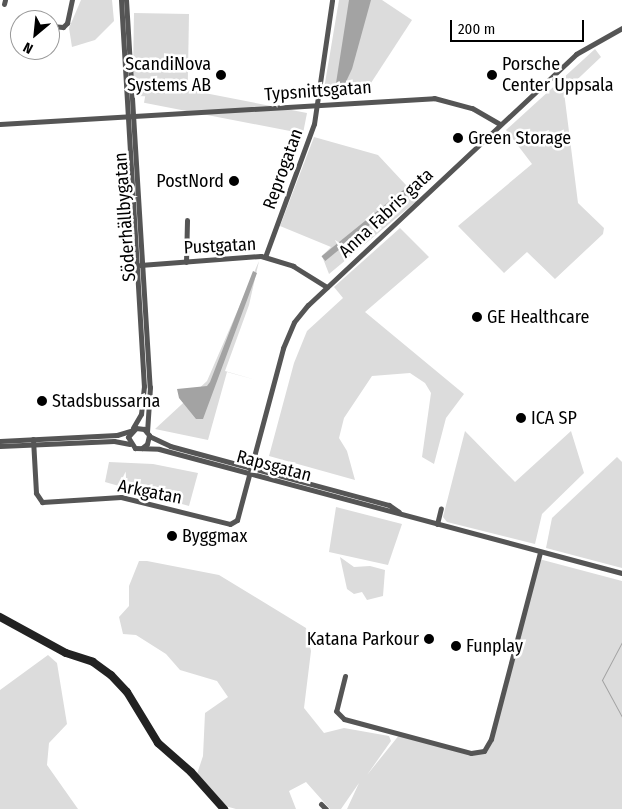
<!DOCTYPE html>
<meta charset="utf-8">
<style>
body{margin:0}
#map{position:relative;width:622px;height:809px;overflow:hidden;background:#fff;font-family:"Fira Sans Condensed",sans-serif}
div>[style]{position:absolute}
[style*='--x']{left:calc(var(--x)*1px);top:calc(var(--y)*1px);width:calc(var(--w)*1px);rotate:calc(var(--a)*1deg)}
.green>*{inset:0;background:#dcdcdc;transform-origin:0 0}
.water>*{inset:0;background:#a3a3a3;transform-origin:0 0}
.stream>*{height:1px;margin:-0.5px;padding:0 0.5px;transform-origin:0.5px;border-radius:0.5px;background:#a3a3a3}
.street>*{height:5px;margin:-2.5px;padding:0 2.5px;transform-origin:2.5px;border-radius:2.5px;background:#555}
.secondary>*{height:8px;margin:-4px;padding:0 4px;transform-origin:4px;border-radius:4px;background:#222}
.dots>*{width:14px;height:14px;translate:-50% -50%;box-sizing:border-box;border:2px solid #fff;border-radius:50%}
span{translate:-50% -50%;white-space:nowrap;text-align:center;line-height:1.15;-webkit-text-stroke:5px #fff;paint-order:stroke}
.poi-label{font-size:18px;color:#000}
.right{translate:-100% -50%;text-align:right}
.left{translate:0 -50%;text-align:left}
.street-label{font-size:18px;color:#000}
.north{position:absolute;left:10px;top:10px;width:50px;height:50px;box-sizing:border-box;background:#fff;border:1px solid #999;border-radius:50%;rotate:208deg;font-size:14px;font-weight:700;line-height:20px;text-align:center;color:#000}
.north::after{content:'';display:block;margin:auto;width:18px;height:22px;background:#000;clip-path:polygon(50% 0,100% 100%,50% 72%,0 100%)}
.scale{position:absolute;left:450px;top:20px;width:134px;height:22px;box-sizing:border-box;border:2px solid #000;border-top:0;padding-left:6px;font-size:15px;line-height:18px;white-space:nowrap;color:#000;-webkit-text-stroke:4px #fff;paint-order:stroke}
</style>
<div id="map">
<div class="green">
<div style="clip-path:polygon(81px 0,112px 0,114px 21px,95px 40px,72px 47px,69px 28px)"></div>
<div style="clip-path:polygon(339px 0,382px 0,412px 20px,369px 86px,324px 89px)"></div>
<div style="left:189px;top:14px;width:83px;height:55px;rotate:91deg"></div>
<div style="clip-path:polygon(595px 49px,601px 57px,564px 92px,578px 203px,604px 228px,603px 234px,555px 279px,527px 252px,504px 273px,458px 226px,532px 164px,506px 130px)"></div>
<div style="left:307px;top:113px;width:21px;height:162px;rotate:101deg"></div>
<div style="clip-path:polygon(314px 137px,378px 155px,419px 199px,329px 274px,322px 256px,331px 247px,280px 226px)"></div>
<div style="clip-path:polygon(400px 228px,429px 257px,365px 312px,464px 394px,446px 418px,434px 464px,422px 457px,431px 393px,425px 383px,410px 373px,372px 376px,344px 418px,339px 438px,347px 451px,355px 480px,269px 456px,294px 363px,307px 331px,343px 298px,334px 287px)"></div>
<div style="clip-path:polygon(259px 261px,249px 305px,225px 371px,270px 384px,227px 372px,208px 440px,155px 429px,207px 381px)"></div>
<div style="clip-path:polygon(465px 431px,515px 482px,571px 431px,584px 473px,542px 514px,535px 544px,447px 522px,443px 517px)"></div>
<div style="clip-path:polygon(617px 457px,622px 462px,622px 568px,546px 548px,552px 518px)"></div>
<div style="clip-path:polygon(109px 462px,153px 464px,198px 473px,189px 506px,105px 482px)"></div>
<div style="clip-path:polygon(336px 507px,402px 524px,388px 565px,329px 552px)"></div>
<div style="clip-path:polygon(340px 557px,354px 567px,370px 566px,385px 570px,383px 596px,367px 600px,362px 592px,354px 594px,347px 589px)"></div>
<div style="clip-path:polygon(539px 559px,622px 581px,622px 809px,347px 809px,359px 783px,341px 809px,330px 809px,306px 782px,289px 791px,296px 809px,236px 809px,225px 806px,197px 774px,203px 756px,205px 713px,228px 697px,217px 681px,180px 670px,166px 654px,136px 635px,123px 634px,119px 617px,129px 606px,129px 586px,139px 561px,147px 561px,219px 575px,306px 628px,311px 651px,304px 708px,324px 733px,344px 728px,389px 736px,391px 741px,367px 775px,400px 734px,471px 753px,484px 751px,491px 739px)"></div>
<div style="clip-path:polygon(48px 655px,57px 663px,67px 724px,49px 743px,47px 765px,78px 809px,0 809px,0 690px)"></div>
</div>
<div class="water">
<div style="clip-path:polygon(349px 0,371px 0,352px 69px,344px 86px,336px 83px)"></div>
<div style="left:407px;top:187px;width:6px;height:110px;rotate:51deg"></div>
<div style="clip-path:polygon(253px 271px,257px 273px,203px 419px,196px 419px,179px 398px,177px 389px,207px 386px,210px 382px)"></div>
</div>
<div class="stream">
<div style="--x:622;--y:642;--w:43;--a:117.8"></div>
<div style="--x:602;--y:680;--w:42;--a:61.6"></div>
</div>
<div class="street">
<div style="--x:121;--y:0;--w:387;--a:86.6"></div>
<div style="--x:144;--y:386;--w:28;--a:96"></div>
<div style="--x:141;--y:414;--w:16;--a:120"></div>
<div style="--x:126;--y:0;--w:388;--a:86.5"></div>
<div style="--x:150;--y:387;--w:45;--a:93.8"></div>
<div style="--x:4;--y:4;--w:4;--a:-76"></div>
<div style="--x:51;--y:26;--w:12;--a:5"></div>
<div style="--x:63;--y:27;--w:6;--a:-45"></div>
<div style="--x:67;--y:23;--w:24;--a:-78"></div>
<div style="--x:0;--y:124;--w:435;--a:-3.4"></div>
<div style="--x:434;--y:98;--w:39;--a:15"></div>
<div style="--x:472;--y:108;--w:32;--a:30"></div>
<div style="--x:265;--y:257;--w:142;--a:-69.8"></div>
<div style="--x:314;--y:124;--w:125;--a:-81.7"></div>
<div style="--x:186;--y:262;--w:42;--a:-88.6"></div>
<div style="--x:140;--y:265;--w:121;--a:-4.3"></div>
<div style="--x:261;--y:256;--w:34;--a:17"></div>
<div style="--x:293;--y:266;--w:40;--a:32"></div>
<div style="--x:149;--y:436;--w:23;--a:25"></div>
<div style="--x:170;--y:446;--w:227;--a:15.1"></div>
<div style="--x:389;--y:505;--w:12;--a:35"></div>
<div style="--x:33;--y:439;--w:54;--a:86.8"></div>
<div style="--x:36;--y:493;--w:11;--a:56"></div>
<div style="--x:42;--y:502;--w:79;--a:-3.6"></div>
<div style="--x:121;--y:497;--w:112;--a:13.9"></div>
<div style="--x:230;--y:524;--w:8;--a:-30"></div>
<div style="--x:237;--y:520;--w:178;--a:-75"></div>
<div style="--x:283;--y:348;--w:28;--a:-67"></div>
<div style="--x:294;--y:322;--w:22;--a:-51"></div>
<div style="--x:308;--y:305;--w:367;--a:-43.1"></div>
<div style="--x:576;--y:54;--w:53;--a:-29.5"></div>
<div style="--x:0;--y:441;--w:117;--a:-2.9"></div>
<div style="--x:117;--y:435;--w:14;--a:-17"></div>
<div style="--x:0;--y:446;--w:114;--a:-2.5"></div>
<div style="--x:114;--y:441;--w:16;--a:11"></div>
<div style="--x:142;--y:448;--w:6;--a:-39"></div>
<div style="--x:147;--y:444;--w:9;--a:-77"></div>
<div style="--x:149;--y:435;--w:8;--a:-130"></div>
<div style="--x:144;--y:429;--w:8;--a:-173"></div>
<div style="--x:136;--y:428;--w:12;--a:132"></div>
<div style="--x:128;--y:437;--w:13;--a:58"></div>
<div style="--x:135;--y:448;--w:24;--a:2"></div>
<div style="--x:159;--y:449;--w:479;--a:15"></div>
<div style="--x:437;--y:524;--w:16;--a:-76"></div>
<div style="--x:345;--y:676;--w:36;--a:104"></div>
<div style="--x:336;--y:711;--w:11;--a:45"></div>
<div style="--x:344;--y:719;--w:131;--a:15"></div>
<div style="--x:471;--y:753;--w:13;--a:-9"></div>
<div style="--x:484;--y:751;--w:14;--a:-60"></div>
<div style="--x:491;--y:739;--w:193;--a:-75.3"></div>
<div style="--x:321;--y:804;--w:7;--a:45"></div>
</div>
<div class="secondary">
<div style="--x:0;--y:617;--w:75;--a:28.6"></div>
<div style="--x:66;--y:653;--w:28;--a:18"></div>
<div style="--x:93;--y:662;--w:22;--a:36"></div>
<div style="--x:111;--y:675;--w:23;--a:47"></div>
<div style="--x:127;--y:692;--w:60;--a:58.7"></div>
<div style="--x:158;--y:743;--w:44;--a:41.3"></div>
<div style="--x:191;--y:772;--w:50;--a:48.3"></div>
</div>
<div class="dots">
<div style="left:221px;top:75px;background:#000"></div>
<div style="left:492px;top:75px;background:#000"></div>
<div style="left:458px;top:138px;background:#000"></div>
<div style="left:234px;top:181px;background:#000"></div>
<div style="left:477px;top:317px;background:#000"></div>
<div style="left:42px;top:401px;background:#000"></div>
<div style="left:521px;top:418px;background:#000"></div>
<div style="left:172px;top:536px;background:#000"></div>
<div style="left:429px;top:639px;background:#000"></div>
<div style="left:456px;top:646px;background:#000"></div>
</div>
<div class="poi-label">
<span class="right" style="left:211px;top:75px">ScandiNova<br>Systems AB</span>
<span class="left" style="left:502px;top:75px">Porsche<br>Center Uppsala</span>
<span class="left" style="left:468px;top:138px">Green Storage</span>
<span class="right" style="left:224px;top:181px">PostNord</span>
<span class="left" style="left:487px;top:317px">GE Healthcare</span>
<span class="left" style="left:52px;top:401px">Stadsbussarna</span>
<span class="left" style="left:531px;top:418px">ICA SP</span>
<span class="left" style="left:182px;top:536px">Byggmax</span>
<span class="right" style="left:419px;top:639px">Katana Parkour</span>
<span class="left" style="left:466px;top:646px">Funplay</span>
</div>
<div class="street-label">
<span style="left:318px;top:91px;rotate:-4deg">Typsnittsgatan</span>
<span style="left:283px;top:169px;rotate:-70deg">Reprogatan</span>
<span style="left:386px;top:213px;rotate:-43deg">Anna Fabris gata</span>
<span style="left:125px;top:217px;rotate:-94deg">Söderhällbygatan</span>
<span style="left:220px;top:246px;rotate:-3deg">Pustgatan</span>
<span style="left:274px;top:466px;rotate:15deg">Rapsgatan</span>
<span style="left:150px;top:492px;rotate:11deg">Arkgatan</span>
</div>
<div class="north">N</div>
<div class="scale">200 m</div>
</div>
